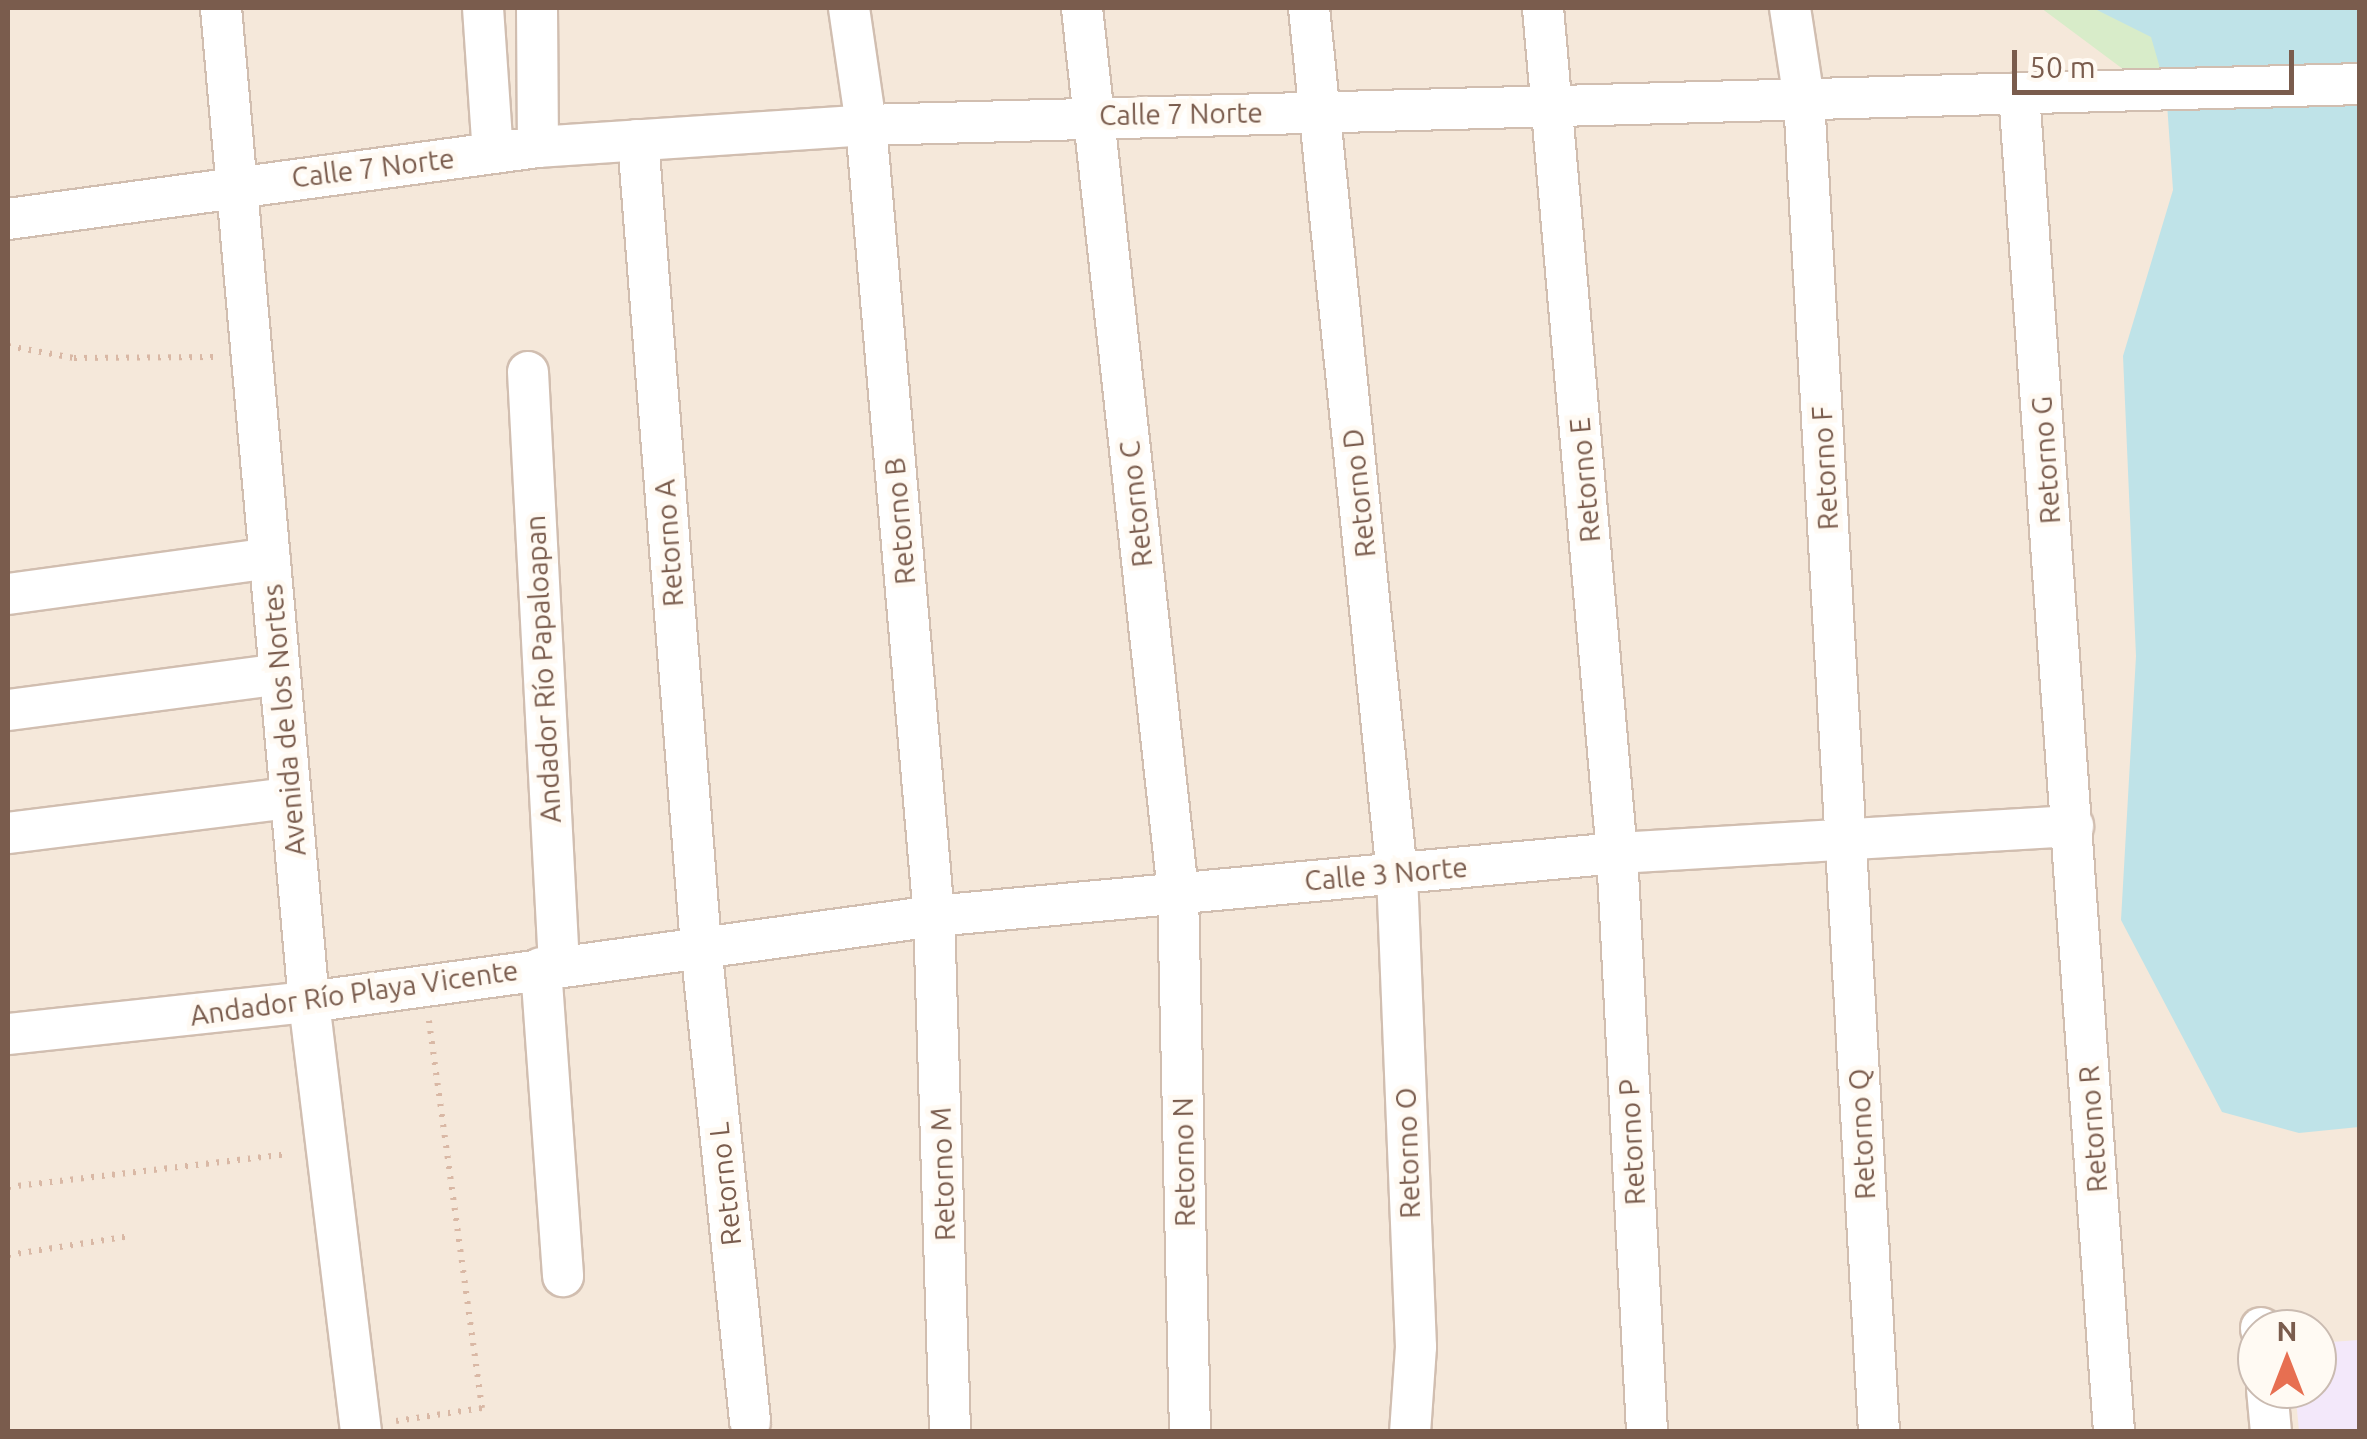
<!DOCTYPE html>
<meta charset="utf-8">
<style>
body{margin:0}
#map{position:relative;width:2367px;height:1439px;overflow:hidden;background:#fdf6ec;font-family:Ubuntu,sans-serif}
div>[style]{position:absolute}
[style*='--x']{left:calc(var(--x)*1px);top:calc(var(--y)*1px);width:calc(var(--w)*1px);rotate:calc(var(--a)*1deg)}
.residential>*{inset:0;background:#f5e8da}
.education>*{inset:0;background:#f3e8fa}
.green>*{inset:0;background:#d8ecc9}
.water>*{inset:0;background:#bfe3e8}
.path>*{height:6px;margin-top:-3px;transform-origin:0;background:repeating-linear-gradient(90deg,#d9b8a5 0 2.5px,transparent 0 10.5px)}
.roads{filter:drop-shadow(2px 0 #d1beb0) drop-shadow(-2px 0 #d1beb0) drop-shadow(0 2px #d1beb0) drop-shadow(0 -2px #d1beb0)}
.street>*{height:40px;margin:-20px;padding:0 20px;transform-origin:20px;border-radius:20px;background:#fff}
span{translate:-50% -50%;white-space:nowrap;text-align:center;line-height:1.15;-webkit-text-stroke:10px #fffaf3;paint-order:stroke}
.street-label{font-size:28px;color:#7a5c4d}
.frame{position:absolute;inset:0;border:10px solid #7a5c4d;pointer-events:none}
.north{position:absolute;left:2237px;top:1309px;width:100px;height:100px;box-sizing:border-box;background:#fffaf3;border:2px solid #cabbb1;border-radius:50%;rotate:0deg;font-size:28px;font-weight:700;line-height:40px;text-align:center;color:#7a5c4d}
.north::after{content:'';display:block;margin:auto;width:35px;height:45px;background:#e76f51;clip-path:polygon(50% 0,100% 100%,50% 72%,0 100%)}
.scale{position:absolute;left:2012px;top:50px;width:282px;height:45px;box-sizing:border-box;border:5px solid #7a5c4d;border-top:0;padding-left:12px;font-size:30px;line-height:35px;white-space:nowrap;color:#7a5c4d;-webkit-text-stroke:8px #fffaf3;paint-order:stroke}
</style>
<div id="map">
<div class="residential">
<div style="clip-path:polygon(evenodd,8px 8px,2359px 8px,2359px 1431px,8px 1432px,8px 8px,2257px 1329px,2317px 1329px,2317px 1389px,2257px 1389px,2257px 1329px)"></div>
</div>
<div class="education">
<div style="clip-path:polygon(2359px 1340px,2359px 1431px,2299px 1431px,2295px 1389px,2317px 1389px,2317px 1343px)"></div>
</div>
<div class="green">
<div style="clip-path:polygon(2041px 8px,2359px 8px,2143px 84px)"></div>
</div>
<div class="water">
<div style="clip-path:polygon(2093px 8px,2359px 8px,2359px 1127px,2299px 1133px,2222px 1112px,2121px 920px,2136px 656px,2123px 356px,2173px 190px,2166px 89px,2151px 37px)"></div>
</div>
<div class="path">
<div style="--x:8;--y:346;--w:67;--a:10.3"></div>
<div style="--x:74;--y:358;--w:141;--a:-0.4"></div>
<div style="--x:8;--y:1187;--w:283;--a:-6.7"></div>
<div style="--x:8;--y:1255;--w:124;--a:-8.8"></div>
<div style="--x:396;--y:1421;--w:87;--a:-8.6"></div>
<div style="--x:482;--y:1408;--w:391;--a:-97.8"></div>
</div>
<div class="roads">
<div class="street">
<div style="--x:221;--y:8;--w:998;--a:84.94"></div>
<div style="--x:309;--y:1002;--w:433;--a:83.1"></div>
<div style="--x:483;--y:8;--w:145;--a:86.1"></div>
<div style="--x:537;--y:8;--w:139;--a:89.6"></div>
<div style="--x:849;--y:8;--w:118;--a:81.7"></div>
<div style="--x:866;--y:125;--w:794;--a:85.09"></div>
<div style="--x:934;--y:916;--w:516;--a:88.22"></div>
<div style="--x:1082;--y:8;--w:889;--a:83.8"></div>
<div style="--x:1178;--y:892;--w:540;--a:88.73"></div>
<div style="--x:1309;--y:8;--w:870;--a:84.2"></div>
<div style="--x:1397;--y:874;--w:473;--a:87.7"></div>
<div style="--x:1416;--y:1347;--w:85;--a:94"></div>
<div style="--x:1543;--y:8;--w:848;--a:85"></div>
<div style="--x:1617;--y:853;--w:580;--a:87.03"></div>
<div style="--x:1790;--y:8;--w:92;--a:81.3"></div>
<div style="--x:1804;--y:99;--w:1335;--a:86.78"></div>
<div style="--x:2019;--y:93;--w:1342;--a:85.94"></div>
<div style="--x:638;--y:140;--w:808;--a:85.53"></div>
<div style="--x:701;--y:946;--w:478;--a:84.1"></div>
<div style="--x:8;--y:219;--w:535;--a:-7.74"></div>
<div style="--x:538;--y:147;--w:329;--a:-3.8"></div>
<div style="--x:866;--y:125;--w:1495;--a:-1.57"></div>
<div style="--x:528;--y:372;--w:594;--a:87.01"></div>
<div style="--x:8;--y:594;--w:264;--a:-7.8"></div>
<div style="--x:8;--y:710;--w:274;--a:-7.5"></div>
<div style="--x:8;--y:833;--w:284;--a:-7.1"></div>
<div style="--x:541;--y:968;--w:309;--a:85.9"></div>
<div style="--x:8;--y:1034;--w:303;--a:-6.1"></div>
<div style="--x:309;--y:1002;--w:631;--a:-7.83"></div>
<div style="--x:934;--y:916;--w:686;--a:-5.27"></div>
<div style="--x:1617;--y:853;--w:457;--a:-3.4"></div>
<div style="--x:2261;--y:1328;--w:1;--a:90"></div>
<div style="--x:2267;--y:1389;--w:43;--a:84.7"></div>
</div>
</div>
<div class="street-label">
<span style="left:1181px;top:114px;rotate:-1deg">Calle 7 Norte</span>
<span style="left:373px;top:168px;rotate:-7deg">Calle 7 Norte</span>
<span style="left:2046px;top:460px;rotate:-94deg">Retorno G</span>
<span style="left:1825px;top:468px;rotate:-93deg">Retorno F</span>
<span style="left:1585px;top:480px;rotate:-95deg">Retorno E</span>
<span style="left:1359px;top:493px;rotate:-96deg">Retorno D</span>
<span style="left:1136px;top:504px;rotate:-96deg">Retorno C</span>
<span style="left:900px;top:521px;rotate:-95deg">Retorno B</span>
<span style="left:669px;top:543px;rotate:-94deg">Retorno A</span>
<span style="left:543px;top:669px;rotate:-93deg">Andador Río Papaloapan</span>
<span style="left:284px;top:720px;rotate:-95deg">Avenida de los Nortes</span>
<span style="left:1386px;top:874px;rotate:-5deg">Calle 3 Norte</span>
<span style="left:354px;top:993px;rotate:-8deg">Andador Río Playa Vicente</span>
<span style="left:2093px;top:1129px;rotate:-94deg">Retorno R</span>
<span style="left:1862px;top:1134px;rotate:-93deg">Retorno Q</span>
<span style="left:1632px;top:1142px;rotate:-93deg">Retorno P</span>
<span style="left:1408px;top:1153px;rotate:-92deg">Retorno O</span>
<span style="left:1184px;top:1162px;rotate:-91deg">Retorno N</span>
<span style="left:943px;top:1174px;rotate:-92deg">Retorno M</span>
<span style="left:725px;top:1184px;rotate:-96deg">Retorno L</span>
</div>
<div class="frame"></div>
<div class="north">N</div>
<div class="scale">50 m</div>
</div>
